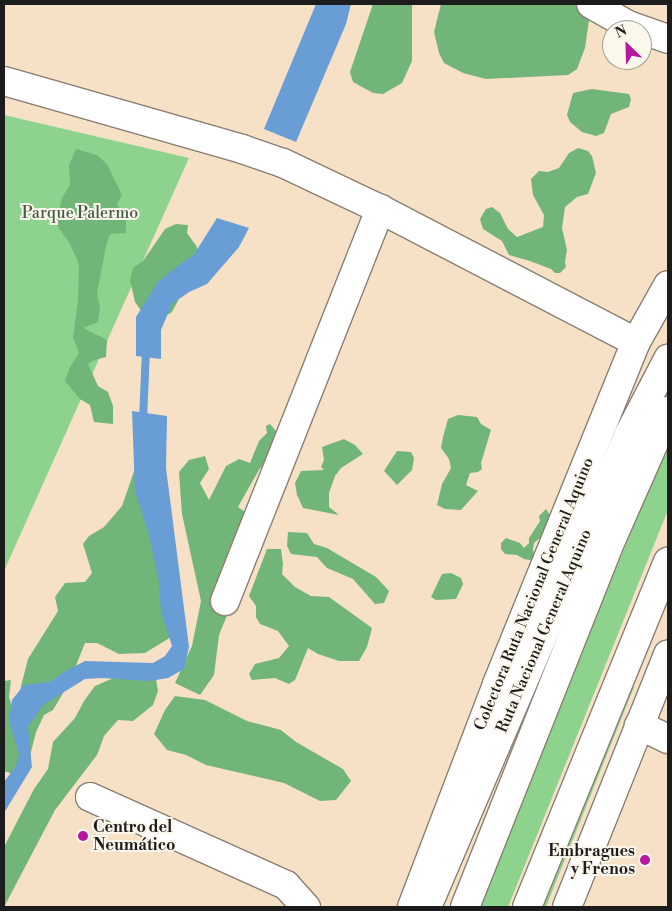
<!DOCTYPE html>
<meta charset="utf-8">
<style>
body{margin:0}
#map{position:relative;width:672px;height:911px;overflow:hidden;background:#f6e1c7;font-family:"Libre Bodoni",serif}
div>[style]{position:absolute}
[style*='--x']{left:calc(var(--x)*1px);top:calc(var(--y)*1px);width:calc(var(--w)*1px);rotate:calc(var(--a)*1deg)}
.green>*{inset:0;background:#8dd38d}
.forest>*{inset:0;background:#72b578}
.water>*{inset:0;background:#689dd5}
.stream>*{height:8px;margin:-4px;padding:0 4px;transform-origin:4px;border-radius:4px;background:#689dd5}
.roads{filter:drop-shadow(1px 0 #897e72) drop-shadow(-1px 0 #897e72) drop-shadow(0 1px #897e72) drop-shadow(0 -1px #897e72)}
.minor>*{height:28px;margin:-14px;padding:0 14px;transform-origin:14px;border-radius:14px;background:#fff}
.major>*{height:28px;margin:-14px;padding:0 14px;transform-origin:14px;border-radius:14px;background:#fff}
.highway>*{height:28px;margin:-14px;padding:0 14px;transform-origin:14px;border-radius:14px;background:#fff}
.dots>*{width:14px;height:14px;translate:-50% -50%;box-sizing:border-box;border:2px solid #fbf7ec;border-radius:50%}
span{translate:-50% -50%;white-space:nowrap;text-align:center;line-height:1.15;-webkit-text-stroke:4px #fbf7ec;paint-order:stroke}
.park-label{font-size:16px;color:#445c44}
.street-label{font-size:16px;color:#1c1c1c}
.poi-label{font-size:16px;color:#1c1c1c;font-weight:700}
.left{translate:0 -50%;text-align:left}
.right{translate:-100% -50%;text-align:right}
.frame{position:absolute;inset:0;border:5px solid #1c1c1c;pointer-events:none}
.north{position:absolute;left:602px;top:20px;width:50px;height:50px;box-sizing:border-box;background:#fbf7ec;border:1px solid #a29f99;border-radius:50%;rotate:336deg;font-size:14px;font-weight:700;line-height:20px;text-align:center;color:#1c1c1c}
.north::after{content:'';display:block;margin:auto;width:18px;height:22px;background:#b5179e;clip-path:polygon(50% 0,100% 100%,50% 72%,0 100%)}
</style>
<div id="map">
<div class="green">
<div style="clip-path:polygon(4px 115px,189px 158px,4px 571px)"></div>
<div style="clip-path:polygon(668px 445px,668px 510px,508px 907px,478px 907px,539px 751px)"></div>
<div style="clip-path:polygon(631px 686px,634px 687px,546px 907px,542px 907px)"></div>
</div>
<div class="forest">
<div style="clip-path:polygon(373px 4px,412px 4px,412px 61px,402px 83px,383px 94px,373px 93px,353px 82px,350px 72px)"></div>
<div style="clip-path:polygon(441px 4px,586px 4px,590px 13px,585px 48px,577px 69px,568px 75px,486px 79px,463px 73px,444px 63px,439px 53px,434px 32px)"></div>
<div style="clip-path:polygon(592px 89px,629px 94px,631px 99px,629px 107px,611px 114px,604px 133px,596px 136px,582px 132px,570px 122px,567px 115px,573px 93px)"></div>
<div style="clip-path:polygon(578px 148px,588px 151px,592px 156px,596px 173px,588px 194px,577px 197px,565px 207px,562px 228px,567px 250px,565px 262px,566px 267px,560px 273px,555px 273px,551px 269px,530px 261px,509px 255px,502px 241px,483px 229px,480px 219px,486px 209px,492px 207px,500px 213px,508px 229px,517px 237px,543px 227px,544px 215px,533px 195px,531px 179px,539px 171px,548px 172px,559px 168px,569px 153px)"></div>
<div style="clip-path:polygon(76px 149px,97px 155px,107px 164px,122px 195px,117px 204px,126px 219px,126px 233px,110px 234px,106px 246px,97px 293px,100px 308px,98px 322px,83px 328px,107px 340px,106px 357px,94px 360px,88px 364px,98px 386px,108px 392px,113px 406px,113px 424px,94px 422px,90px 405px,80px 399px,65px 381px,70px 367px,79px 353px,73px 338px,78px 300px,79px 264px,70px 244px,56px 224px,62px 198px,70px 185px,69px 165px)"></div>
<div style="clip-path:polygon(176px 224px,188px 225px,187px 233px,197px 247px,199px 261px,172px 312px,153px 324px,144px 315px,135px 302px,130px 280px,133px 268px,143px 261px,165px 229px)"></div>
<div style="clip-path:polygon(458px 415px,477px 417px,481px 424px,491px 430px,481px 463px,482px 469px,478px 472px,470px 473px,466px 485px,478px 491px,461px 510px,445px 509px,437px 505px,442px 484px,451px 468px,449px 459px,441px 448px,443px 437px,448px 419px)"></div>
<div style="clip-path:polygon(270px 424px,281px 437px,270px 463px,260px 468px,238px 507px,248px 514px,230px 608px,219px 635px,214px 675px,200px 695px,175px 683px,192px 646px,201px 601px,182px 514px,179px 472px,189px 460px,205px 456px,209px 469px,200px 483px,209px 500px,226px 466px,239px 459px,250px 463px,259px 441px,267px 433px,266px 426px)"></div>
<div style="clip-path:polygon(344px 439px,355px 445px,363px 454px,341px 468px,335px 476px,329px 493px,329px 507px,339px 515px,303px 508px,297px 495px,295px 483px,301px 471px,324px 470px,321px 467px,324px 460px,322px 447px)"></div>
<div style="clip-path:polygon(397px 451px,411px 452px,414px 458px,412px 470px,397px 485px,384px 471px)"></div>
<div style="clip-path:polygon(140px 454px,176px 634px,145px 653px,119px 654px,97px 643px,85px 643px,69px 683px,53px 710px,44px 715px,36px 732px,30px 756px,15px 775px,4px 771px,4px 681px,11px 680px,9px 697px,14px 714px,28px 659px,58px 611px,55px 597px,65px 583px,85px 582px,92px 573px,83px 544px,89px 536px,104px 527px,122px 506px)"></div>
<div style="clip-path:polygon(546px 509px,553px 519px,541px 537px,534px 543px,533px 550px,536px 561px,524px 559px,517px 555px,505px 554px,501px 549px,501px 543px,506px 538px,520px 543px,524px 548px,529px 543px,529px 538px,540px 521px,539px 516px)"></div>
<div style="clip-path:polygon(288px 532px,307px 533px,314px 544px,327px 548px,376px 577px,389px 591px,384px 603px,375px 604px,353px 579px,327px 568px,317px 557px,291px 554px,287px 546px)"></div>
<div style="clip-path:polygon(267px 549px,281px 549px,283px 564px,282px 574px,295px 587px,311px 596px,329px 597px,372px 628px,367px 647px,359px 661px,339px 661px,318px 654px,308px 648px,295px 680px,289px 684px,275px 678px,252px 680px,249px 674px,255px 664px,279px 658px,289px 646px,278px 631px,260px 624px,256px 617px,256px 606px,249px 596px)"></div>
<div style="clip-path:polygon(451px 573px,461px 578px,463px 584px,456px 599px,436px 600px,431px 597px,442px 574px)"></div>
<div style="clip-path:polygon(116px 677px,156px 679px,158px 691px,153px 705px,133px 721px,118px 720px,104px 736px,97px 755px,55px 810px,4px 907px,4px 847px,34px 789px,48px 769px,53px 742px,75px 718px,84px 701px,95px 686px)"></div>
<div style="clip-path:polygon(175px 696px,205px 700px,247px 721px,281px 730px,296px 742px,343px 769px,351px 781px,336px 800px,320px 801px,284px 783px,206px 765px,186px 755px,167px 750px,154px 734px,165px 710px)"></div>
</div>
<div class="water">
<div style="clip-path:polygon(316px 4px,351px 4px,346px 24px,296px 142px,264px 129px)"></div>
<div style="clip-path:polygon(217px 218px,249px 228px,239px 247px,207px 284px,189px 292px,172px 304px,161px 330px,161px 359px,136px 356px,136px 317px,158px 282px,184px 261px,193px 256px)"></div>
<div style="clip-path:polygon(132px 411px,167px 416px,166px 468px,189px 647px,184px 669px,168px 678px,149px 681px,101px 678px,85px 679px,43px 705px,28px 727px,32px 767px,4px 813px,4px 782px,16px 766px,19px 754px,9px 720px,12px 700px,24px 685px,50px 682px,64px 672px,85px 661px,153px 663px,165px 656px,172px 646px,161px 611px,159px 582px,149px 535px,135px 491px)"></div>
</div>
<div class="stream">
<div style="--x:143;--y:421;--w:73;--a:-87.6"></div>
</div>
<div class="roads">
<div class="minor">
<div style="--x:591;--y:4;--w:43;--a:29.6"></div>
<div style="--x:628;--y:25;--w:42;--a:19.3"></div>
<div style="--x:4;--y:81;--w:248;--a:15.9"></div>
<div style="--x:242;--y:149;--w:43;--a:18.9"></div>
<div style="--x:283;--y:163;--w:107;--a:25.4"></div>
<div style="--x:380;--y:209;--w:288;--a:27.5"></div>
<div style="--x:225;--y:601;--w:422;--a:-68.4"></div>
<div style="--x:639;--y:725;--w:32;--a:26"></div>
<div style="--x:90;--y:797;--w:215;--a:24.2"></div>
<div style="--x:286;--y:885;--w:30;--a:48"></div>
</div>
<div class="major">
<div style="--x:412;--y:907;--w:239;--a:-69.1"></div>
<div style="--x:497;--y:684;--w:369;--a:-67.9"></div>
<div style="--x:636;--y:342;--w:65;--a:-60.7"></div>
</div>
<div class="highway">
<div style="--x:427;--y:907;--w:514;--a:-66.87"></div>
<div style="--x:629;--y:434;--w:85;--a:-62.5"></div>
<div style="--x:465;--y:907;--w:397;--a:-68.3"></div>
<div style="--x:612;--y:538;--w:139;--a:-66.2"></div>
<div style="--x:527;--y:907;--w:373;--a:-67.8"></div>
<div style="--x:567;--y:907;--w:272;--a:-68.2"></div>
</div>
</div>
<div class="dots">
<div style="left:83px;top:836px;background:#b5179e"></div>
<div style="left:645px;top:860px;background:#b5179e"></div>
</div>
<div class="park-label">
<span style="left:80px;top:213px">Parque Palermo</span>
</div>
<div class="street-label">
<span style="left:534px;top:594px;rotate:-68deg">Colectora Ruta Nacional General Aquino</span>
<span style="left:544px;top:631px;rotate:-67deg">Ruta Nacional General Aquino</span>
</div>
<div class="poi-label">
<span class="left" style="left:93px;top:836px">Centro del<br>Neumático</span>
<span class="right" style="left:635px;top:860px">Embragues<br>y Frenos</span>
</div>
<div class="frame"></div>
<div class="north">N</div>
</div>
